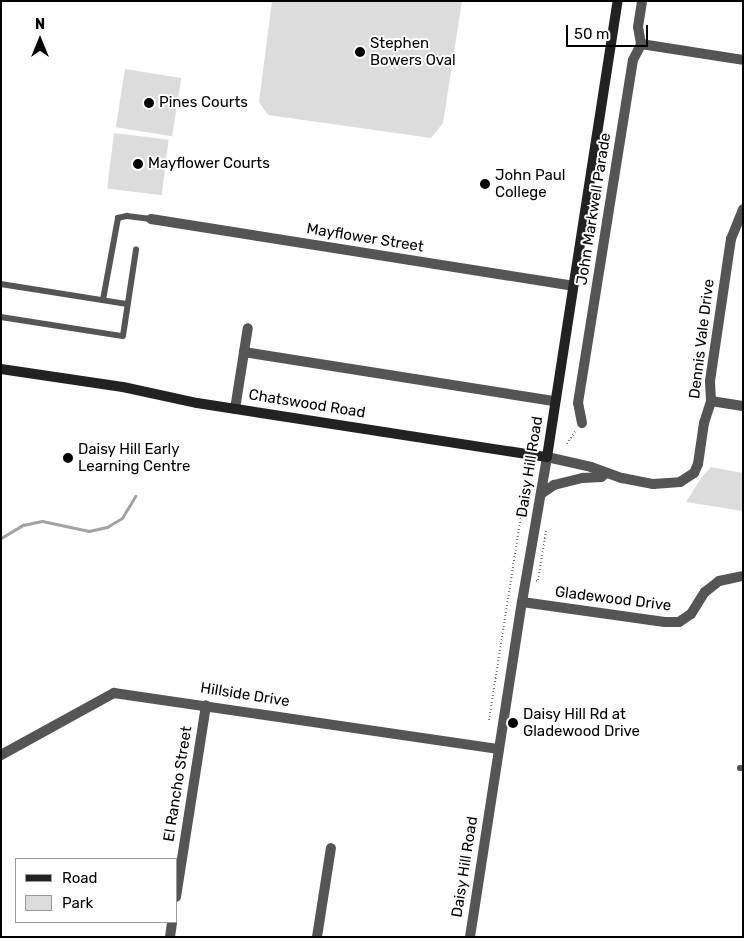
<!DOCTYPE html>
<style>
body{margin:0}
#map{position:relative;width:744px;height:938px;overflow:hidden;background:#fff;font-family:Rubik,sans-serif}
div>[style]{position:absolute}
[style*='--x']{left:calc(var(--x)*1px);top:calc(var(--y)*1px);width:calc(var(--w)*1px);rotate:calc(var(--a)*1deg)}
.green>*{inset:0;background:#dcdcdc;transform-origin:0 0}
.stream>*{height:3px;margin:-1.5px;padding:0 1.5px;transform-origin:1.5px;border-radius:1.5px;background:#a3a3a3}
.path>*{height:2px;margin-top:-1px;transform-origin:0;background:repeating-linear-gradient(90deg,#777 0 1px,transparent 0 3.5px)}
.service>*{height:5.5px;margin:-2.75px;padding:0 2.75px;transform-origin:2.75px;border-radius:2.75px;background:#555}
.minor>*{height:10px;margin:-5px;padding:0 5px;transform-origin:5px;border-radius:5px;background:#555}
.tertiary>*{height:10px;margin:-5px;padding:0 5px;transform-origin:5px;border-radius:5px;background:#555}
.secondary>*{height:10px;margin:-5px;padding:0 5px;transform-origin:5px;border-radius:5px;background:#222}
.dots>*{width:14px;height:14px;translate:-50% -50%;box-sizing:border-box;border:2px solid #fff;border-radius:50%}
span{translate:-50% -50%;white-space:nowrap;text-align:center;line-height:1.15;-webkit-text-stroke:4px #fff;paint-order:stroke}
.poi-label{font-size:15px;color:#000}
.left{translate:0 -50%;text-align:left}
.street-label{font-size:15px;color:#000}
.frame{position:absolute;inset:0;border:2px solid #000;pointer-events:none}
.legend{position:absolute;left:15px;top:858px;width:162px;height:65px;box-sizing:border-box;background:#fff;border:1px solid #999;margin:0;padding:6px 9px;list-style:none;font-size:15px;color:#000}
.legend li{display:flex;align-items:center;gap:10px;height:25px}
.legend b{width:25px;border:1px solid #999}
.north{position:absolute;left:15px;top:15px;width:50px;height:50px;-webkit-text-stroke:4px #fff;paint-order:stroke;rotate:0deg;font-size:14px;font-weight:700;line-height:20px;text-align:center;color:#000}
.north::after{content:'';display:block;margin:auto;width:18px;height:22px;background:#000;clip-path:polygon(50% 0,100% 100%,50% 72%,0 100%)}
.scale{position:absolute;left:566px;top:25px;width:82px;height:22px;box-sizing:border-box;border:2px solid #000;border-top:0;padding-left:6px;font-size:15px;line-height:18px;white-space:nowrap;color:#000;-webkit-text-stroke:4px #fff;paint-order:stroke}
</style>
<div id="map">
<div class="green">
<div style="clip-path:polygon(272px 1px,462px 1px,443px 123px,431px 138px,268px 115px,259px 102px)"></div>
<div style="left:125px;top:69px;width:57px;height:59px;rotate:9deg"></div>
<div style="left:114px;top:133px;width:55px;height:56px;rotate:7deg"></div>
<div style="clip-path:polygon(711px 467px,743px 473px,743px 511px,686px 502px,701px 478px)"></div>
</div>
<div class="stream">
<div style="--x:1;--y:538;--w:26;--a:-31"></div>
<div style="--x:23;--y:525;--w:19;--a:-12"></div>
<div style="--x:42;--y:521;--w:48;--a:12"></div>
<div style="--x:89;--y:531;--w:18;--a:-13"></div>
<div style="--x:107;--y:527;--w:17;--a:-31"></div>
<div style="--x:122;--y:518;--w:26;--a:-59"></div>
</div>
<div class="path">
<div style="--x:567;--y:444;--w:17;--a:-57"></div>
<div style="--x:536;--y:581;--w:2;--a:-27"></div>
<div style="--x:538;--y:580;--w:50;--a:-80.7"></div>
<div style="--x:489;--y:720;--w:234;--a:-81.1"></div>
<div style="--x:525;--y:489;--w:16;--a:-94"></div>
<div style="--x:524;--y:473;--w:4;--a:-63"></div>
</div>
<div class="service">
<div style="--x:1;--y:284;--w:128;--a:9"></div>
<div style="--x:103;--y:300;--w:83;--a:-79.6"></div>
<div style="--x:118;--y:218;--w:9;--a:-13"></div>
<div style="--x:127;--y:216;--w:24;--a:7"></div>
<div style="--x:1;--y:317;--w:123;--a:8.9"></div>
<div style="--x:123;--y:336;--w:87;--a:-81.4"></div>
<div style="--x:740;--y:768;--w:3;--a:0"></div>
</div>
<div class="minor">
<div style="--x:641;--y:44;--w:103;--a:8.9"></div>
<div style="--x:151;--y:219;--w:427;--a:9"></div>
<div style="--x:244;--y:352;--w:24;--a:-81"></div>
<div style="--x:711;--y:401;--w:32;--a:9"></div>
<div style="--x:235;--y:409;--w:58;--a:-81"></div>
<div style="--x:244;--y:352;--w:315;--a:9"></div>
<div style="--x:582;--y:423;--w:20;--a:-101"></div>
<div style="--x:578;--y:403;--w:347;--a:-80.9"></div>
<div style="--x:633;--y:60;--w:18;--a:-63"></div>
<div style="--x:641;--y:44;--w:17;--a:-100"></div>
<div style="--x:638;--y:27;--w:26;--a:-81"></div>
<div style="--x:547;--y:457;--w:45;--a:12.8"></div>
<div style="--x:591;--y:467;--w:33;--a:20"></div>
<div style="--x:622;--y:478;--w:32;--a:11"></div>
<div style="--x:653;--y:484;--w:27;--a:-4"></div>
<div style="--x:680;--y:482;--w:17;--a:-33"></div>
<div style="--x:694;--y:473;--w:10;--a:-66"></div>
<div style="--x:698;--y:464;--w:41;--a:-81.7"></div>
<div style="--x:704;--y:423;--w:23;--a:-72"></div>
<div style="--x:711;--y:401;--w:20;--a:-93"></div>
<div style="--x:710;--y:381;--w:144;--a:-81.6"></div>
<div style="--x:731;--y:239;--w:32;--a:-68"></div>
<div style="--x:541;--y:494;--w:16;--a:-35"></div>
<div style="--x:554;--y:485;--w:30;--a:-14"></div>
<div style="--x:583;--y:478;--w:18;--a:-3"></div>
<div style="--x:601;--y:477;--w:6;--a:-39"></div>
<div style="--x:522;--y:602;--w:144;--a:8"></div>
<div style="--x:665;--y:622;--w:14;--a:0"></div>
<div style="--x:679;--y:622;--w:14;--a:-34"></div>
<div style="--x:691;--y:614;--w:26;--a:-58"></div>
<div style="--x:705;--y:592;--w:18;--a:-38"></div>
<div style="--x:719;--y:581;--w:25;--a:-12"></div>
<div style="--x:1;--y:755;--w:129;--a:-28.8"></div>
<div style="--x:114;--y:693;--w:389;--a:8.3"></div>
<div style="--x:176;--y:897;--w:194;--a:-81.1"></div>
<div style="--x:170;--y:937;--w:15;--a:-82"></div>
<div style="--x:317;--y:937;--w:90;--a:-81.1"></div>
</div>
<div class="tertiary">
<div style="--x:470;--y:937;--w:339;--a:-81.2"></div>
<div style="--x:522;--y:602;--w:147;--a:-80.2"></div>
</div>
<div class="secondary">
<div style="--x:1;--y:369;--w:123;--a:8.4"></div>
<div style="--x:123;--y:387;--w:76;--a:12.2"></div>
<div style="--x:197;--y:403;--w:354;--a:8.8"></div>
<div style="--x:547;--y:457;--w:461;--a:-81.2"></div>
</div>
<div class="dots">
<div style="left:360px;top:52px;background:#000"></div>
<div style="left:149px;top:103px;background:#000"></div>
<div style="left:138px;top:164px;background:#000"></div>
<div style="left:485px;top:184px;background:#000"></div>
<div style="left:68px;top:458px;background:#000"></div>
<div style="left:513px;top:723px;background:#000"></div>
</div>
<div class="poi-label">
<span class="left" style="left:370px;top:52px">Stephen<br>Bowers Oval</span>
<span class="left" style="left:159px;top:103px">Pines Courts</span>
<span class="left" style="left:148px;top:164px">Mayflower Courts</span>
<span class="left" style="left:495px;top:184px">John Paul<br>College</span>
<span class="left" style="left:78px;top:458px">Daisy Hill Early<br>Learning Centre</span>
<span class="left" style="left:523px;top:723px">Daisy Hill Rd at<br>Gladewood Drive</span>
</div>
<div class="street-label">
<span style="left:594px;top:209px;rotate:-81deg">John Markwell Parade</span>
<span style="left:365px;top:238px;rotate:9deg">Mayflower Street</span>
<span style="left:702px;top:339px;rotate:-83deg">Dennis Vale Drive</span>
<span style="left:307px;top:404px;rotate:9deg">Chatswood Road</span>
<span style="left:530px;top:467px;rotate:-81deg">Daisy Hill Road</span>
<span style="left:613px;top:599px;rotate:7deg">Gladewood Drive</span>
<span style="left:245px;top:695px;rotate:9deg">Hillside Drive</span>
<span style="left:178px;top:784px;rotate:-81deg">El Rancho Street</span>
<span style="left:465px;top:867px;rotate:-81deg">Daisy Hill Road</span>
</div>
<div class="frame"></div>
<ul class="legend">
<li><b style="height:6px;background:#222"></b>Road</li>
<li><b style="height:14px;background:#dcdcdc"></b>Park</li>
</ul>
<div class="north">N</div>
<div class="scale">50 m</div>
</div>
